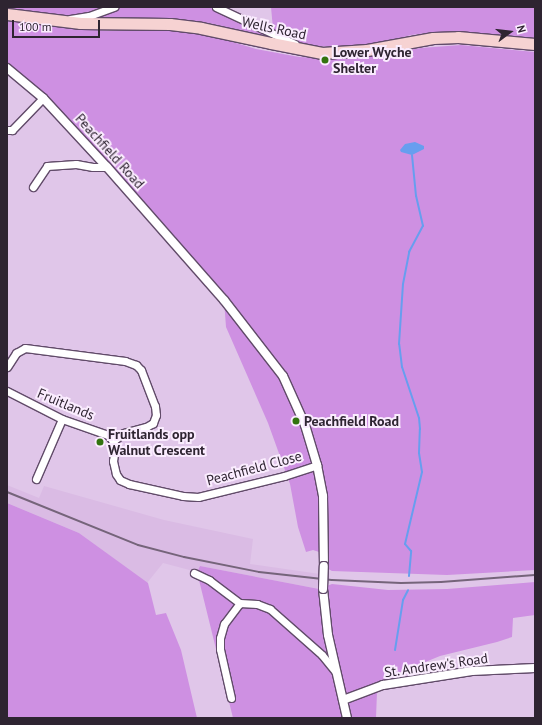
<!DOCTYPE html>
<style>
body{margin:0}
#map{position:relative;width:542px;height:725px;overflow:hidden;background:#e0c6e9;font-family:"PT Sans",sans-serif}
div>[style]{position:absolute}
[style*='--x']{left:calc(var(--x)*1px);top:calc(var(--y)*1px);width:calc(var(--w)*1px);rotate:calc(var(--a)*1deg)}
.built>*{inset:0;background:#dabbe4}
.green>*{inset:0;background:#ce90e2}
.water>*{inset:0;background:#679eef}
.stream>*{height:2px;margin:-1px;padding:0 1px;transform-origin:1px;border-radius:1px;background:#679eef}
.roads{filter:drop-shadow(1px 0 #614b69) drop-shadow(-1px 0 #614b69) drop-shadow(0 1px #614b69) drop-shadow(0 -1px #614b69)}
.minor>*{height:7px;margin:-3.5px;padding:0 3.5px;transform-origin:3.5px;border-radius:3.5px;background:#fff}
.tertiary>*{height:8px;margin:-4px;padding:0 4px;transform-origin:4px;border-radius:4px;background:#fff}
.trunk>*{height:11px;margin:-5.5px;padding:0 5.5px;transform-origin:5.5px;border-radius:5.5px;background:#f6d2d2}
.rail>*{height:2px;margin:-1px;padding:0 1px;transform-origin:1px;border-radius:1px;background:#75647a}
.bridges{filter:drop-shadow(1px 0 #614b69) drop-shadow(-1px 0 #614b69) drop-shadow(0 1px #614b69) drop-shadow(0 -1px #614b69)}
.tertiary-bridge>*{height:8px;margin:-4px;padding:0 4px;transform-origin:4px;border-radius:4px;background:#fff}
.dots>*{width:11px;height:11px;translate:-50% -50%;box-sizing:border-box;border:2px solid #faecfe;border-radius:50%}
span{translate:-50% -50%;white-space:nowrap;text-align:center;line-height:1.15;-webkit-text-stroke:4px #faecfe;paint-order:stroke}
.street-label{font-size:14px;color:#2e2431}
.poi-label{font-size:14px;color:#2e2431;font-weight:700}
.left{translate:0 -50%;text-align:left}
.frame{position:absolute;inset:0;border:8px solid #2e2431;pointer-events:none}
.north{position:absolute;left:490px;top:12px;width:40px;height:40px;-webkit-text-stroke:3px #faecfe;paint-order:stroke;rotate:75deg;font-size:11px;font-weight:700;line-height:16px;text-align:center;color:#2e2431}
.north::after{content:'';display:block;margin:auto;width:14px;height:18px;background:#2e2431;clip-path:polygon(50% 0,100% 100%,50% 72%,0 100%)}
.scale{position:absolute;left:12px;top:20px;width:88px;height:18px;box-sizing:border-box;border:2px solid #2e2431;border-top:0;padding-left:5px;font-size:12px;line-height:14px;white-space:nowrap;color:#2e2431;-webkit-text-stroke:3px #faecfe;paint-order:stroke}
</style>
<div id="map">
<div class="built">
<div style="clip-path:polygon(7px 485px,39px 498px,44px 486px,164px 520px,253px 539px,250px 564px,320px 574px,319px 589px,200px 566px,197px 572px,163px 563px,147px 583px,79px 533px,7px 503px)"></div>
</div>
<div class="green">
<div style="clip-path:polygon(7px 7px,109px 7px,64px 18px,7px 10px)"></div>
<div style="clip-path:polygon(121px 7px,209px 7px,274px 34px,264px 36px,209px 23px,168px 19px,78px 20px,104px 14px)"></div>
<div style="clip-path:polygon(271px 7px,535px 7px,535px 41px,470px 33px,434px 32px,411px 35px,374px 45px,351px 47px,307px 46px,273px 29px)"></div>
<div style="clip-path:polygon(7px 19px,108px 31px,172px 29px,216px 37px,256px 49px,299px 57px,344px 59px,421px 48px,461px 45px,535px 52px,535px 570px,447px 575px,332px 571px,321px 565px,319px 552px,313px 550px,306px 552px,298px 527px,290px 484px,268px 423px,226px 327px,224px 300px,107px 167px,7px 68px)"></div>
<div style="clip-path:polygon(7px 503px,79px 533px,148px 583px,156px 615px,166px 613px,181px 650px,197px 718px,7px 718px)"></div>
<div style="clip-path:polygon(200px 566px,319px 589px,332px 584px,388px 590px,447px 589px,535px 582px,535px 615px,513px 618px,512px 637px,497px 642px,440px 656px,389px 677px,377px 692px,376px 718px,233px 718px,197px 572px)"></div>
</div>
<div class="water">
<div style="clip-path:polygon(415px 142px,424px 146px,424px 149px,412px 155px,401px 152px,400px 150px,405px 144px)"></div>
</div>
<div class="stream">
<div style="--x:409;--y:576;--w:25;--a:-85"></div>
<div style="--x:411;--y:551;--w:9;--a:-131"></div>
<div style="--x:405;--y:544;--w:74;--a:-76.7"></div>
<div style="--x:422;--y:472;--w:19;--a:-99"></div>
<div style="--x:419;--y:453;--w:24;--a:-88"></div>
<div style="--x:420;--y:429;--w:11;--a:-95"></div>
<div style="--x:419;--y:418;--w:54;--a:-108.4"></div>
<div style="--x:402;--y:367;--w:23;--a:-97"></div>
<div style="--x:399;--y:344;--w:60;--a:-86.2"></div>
<div style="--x:403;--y:284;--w:33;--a:-79"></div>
<div style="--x:409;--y:252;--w:30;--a:-62"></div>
<div style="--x:423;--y:226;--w:31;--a:-103"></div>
<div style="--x:416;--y:196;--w:41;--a:-95.6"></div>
<div style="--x:395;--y:650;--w:51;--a:-80.9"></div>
<div style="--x:403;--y:600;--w:11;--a:-63"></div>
</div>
<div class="roads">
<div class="minor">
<div style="--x:216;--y:7;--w:87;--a:25.1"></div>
<div style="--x:70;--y:19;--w:19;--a:-9"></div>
<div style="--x:89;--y:16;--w:27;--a:-20"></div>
<div style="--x:7;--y:130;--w:5;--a:0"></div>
<div style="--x:12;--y:130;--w:45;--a:-45.9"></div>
<div style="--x:33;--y:187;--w:25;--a:-56"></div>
<div style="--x:47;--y:166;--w:29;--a:-4"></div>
<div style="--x:76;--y:164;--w:17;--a:10"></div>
<div style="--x:93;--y:167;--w:14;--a:0"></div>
<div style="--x:7;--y:367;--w:17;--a:-57"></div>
<div style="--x:16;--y:353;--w:10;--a:-29"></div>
<div style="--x:25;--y:348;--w:101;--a:7.4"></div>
<div style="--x:125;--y:361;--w:12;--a:20"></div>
<div style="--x:136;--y:365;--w:7;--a:45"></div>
<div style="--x:141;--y:370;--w:39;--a:69"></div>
<div style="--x:155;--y:406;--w:9;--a:84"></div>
<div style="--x:156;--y:415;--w:9;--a:111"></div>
<div style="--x:153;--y:423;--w:8;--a:150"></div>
<div style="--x:146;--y:427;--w:23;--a:165"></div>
<div style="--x:124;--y:433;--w:14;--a:144"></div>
<div style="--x:7;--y:391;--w:62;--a:27"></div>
<div style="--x:62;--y:419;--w:49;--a:19.2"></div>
<div style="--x:108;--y:435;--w:8;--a:50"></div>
<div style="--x:113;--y:441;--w:6;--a:72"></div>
<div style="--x:115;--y:447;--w:14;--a:98"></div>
<div style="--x:113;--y:461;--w:13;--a:77"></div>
<div style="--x:116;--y:474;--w:7;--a:56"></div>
<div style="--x:120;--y:480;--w:10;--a:24"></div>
<div style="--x:129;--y:484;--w:55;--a:12.5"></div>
<div style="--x:183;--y:496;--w:15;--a:4"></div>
<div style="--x:198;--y:497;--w:89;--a:-13.7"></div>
<div style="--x:284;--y:476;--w:35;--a:-18"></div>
<div style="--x:36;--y:479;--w:65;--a:-66.6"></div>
<div style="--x:194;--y:573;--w:17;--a:25"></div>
<div style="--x:209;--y:580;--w:39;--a:37"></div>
<div style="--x:240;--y:603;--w:17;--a:3"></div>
<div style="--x:257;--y:604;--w:14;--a:21"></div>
<div style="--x:270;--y:609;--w:69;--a:41.5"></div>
<div style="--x:322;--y:655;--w:22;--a:51"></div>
<div style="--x:231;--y:698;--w:50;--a:-102.7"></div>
<div style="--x:220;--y:649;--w:11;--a:-90"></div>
<div style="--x:220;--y:638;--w:15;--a:-74"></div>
<div style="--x:224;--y:624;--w:26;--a:-53"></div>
</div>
<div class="tertiary">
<div style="--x:7;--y:68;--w:47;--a:39.8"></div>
<div style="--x:43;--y:98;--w:94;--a:47.2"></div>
<div style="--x:107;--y:167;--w:177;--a:48.7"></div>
<div style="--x:224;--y:300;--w:96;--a:52.2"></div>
<div style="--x:283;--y:376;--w:54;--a:65.8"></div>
<div style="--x:305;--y:425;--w:42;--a:73.3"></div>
<div style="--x:317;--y:465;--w:32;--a:79"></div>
<div style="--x:323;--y:496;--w:70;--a:89.2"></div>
<div style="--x:323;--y:589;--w:46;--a:83.8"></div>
<div style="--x:328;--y:635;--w:85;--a:77.1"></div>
<div style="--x:343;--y:700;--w:43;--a:-20.6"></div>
<div style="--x:383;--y:685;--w:90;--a:-8.9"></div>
<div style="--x:472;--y:671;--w:63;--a:-2.7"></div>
</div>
<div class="trunk">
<div style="--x:7;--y:14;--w:74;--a:7"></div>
<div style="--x:80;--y:23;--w:90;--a:0.6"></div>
<div style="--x:170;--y:24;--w:31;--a:7"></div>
<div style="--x:201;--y:28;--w:72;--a:12.1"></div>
<div style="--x:271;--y:43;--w:52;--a:11.1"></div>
<div style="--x:322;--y:53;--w:45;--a:-3.8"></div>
<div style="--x:367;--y:50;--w:67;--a:-10.3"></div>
<div style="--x:433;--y:38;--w:25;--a:-2"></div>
<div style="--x:458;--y:37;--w:77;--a:5.2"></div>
</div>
</div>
<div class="rail">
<div style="--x:7;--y:492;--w:141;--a:22"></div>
<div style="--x:138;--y:545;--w:48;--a:14.6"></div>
<div style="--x:184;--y:557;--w:76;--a:11.3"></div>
<div style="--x:259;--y:572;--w:73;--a:6.3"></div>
<div style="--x:332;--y:580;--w:69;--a:2.5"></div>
<div style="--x:401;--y:583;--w:40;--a:-1.4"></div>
<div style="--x:441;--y:582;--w:94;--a:-4.3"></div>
</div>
<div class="bridges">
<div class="tertiary-bridge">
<div style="--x:323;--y:589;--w:23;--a:-88"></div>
</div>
</div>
<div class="dots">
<div style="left:325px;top:60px;background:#32730f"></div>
<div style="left:296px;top:421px;background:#32730f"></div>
<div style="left:100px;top:442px;background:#32730f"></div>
</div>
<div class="street-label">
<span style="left:274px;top:28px;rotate:12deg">Wells Road</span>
<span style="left:110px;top:151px;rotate:48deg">Peachfield Road</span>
<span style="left:66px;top:404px;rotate:23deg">Fruitlands</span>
<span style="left:254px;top:468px;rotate:-15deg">Peachfield Close</span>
<span style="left:436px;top:665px;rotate:-8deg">St. Andrew's Road</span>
</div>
<div class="poi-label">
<span class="left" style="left:333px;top:60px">Lower Wyche<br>Shelter</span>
<span class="left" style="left:304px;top:421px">Peachfield Road</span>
<span class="left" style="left:108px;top:442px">Fruitlands opp<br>Walnut Crescent</span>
</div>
<div class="frame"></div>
<div class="north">N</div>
<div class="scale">100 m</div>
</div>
